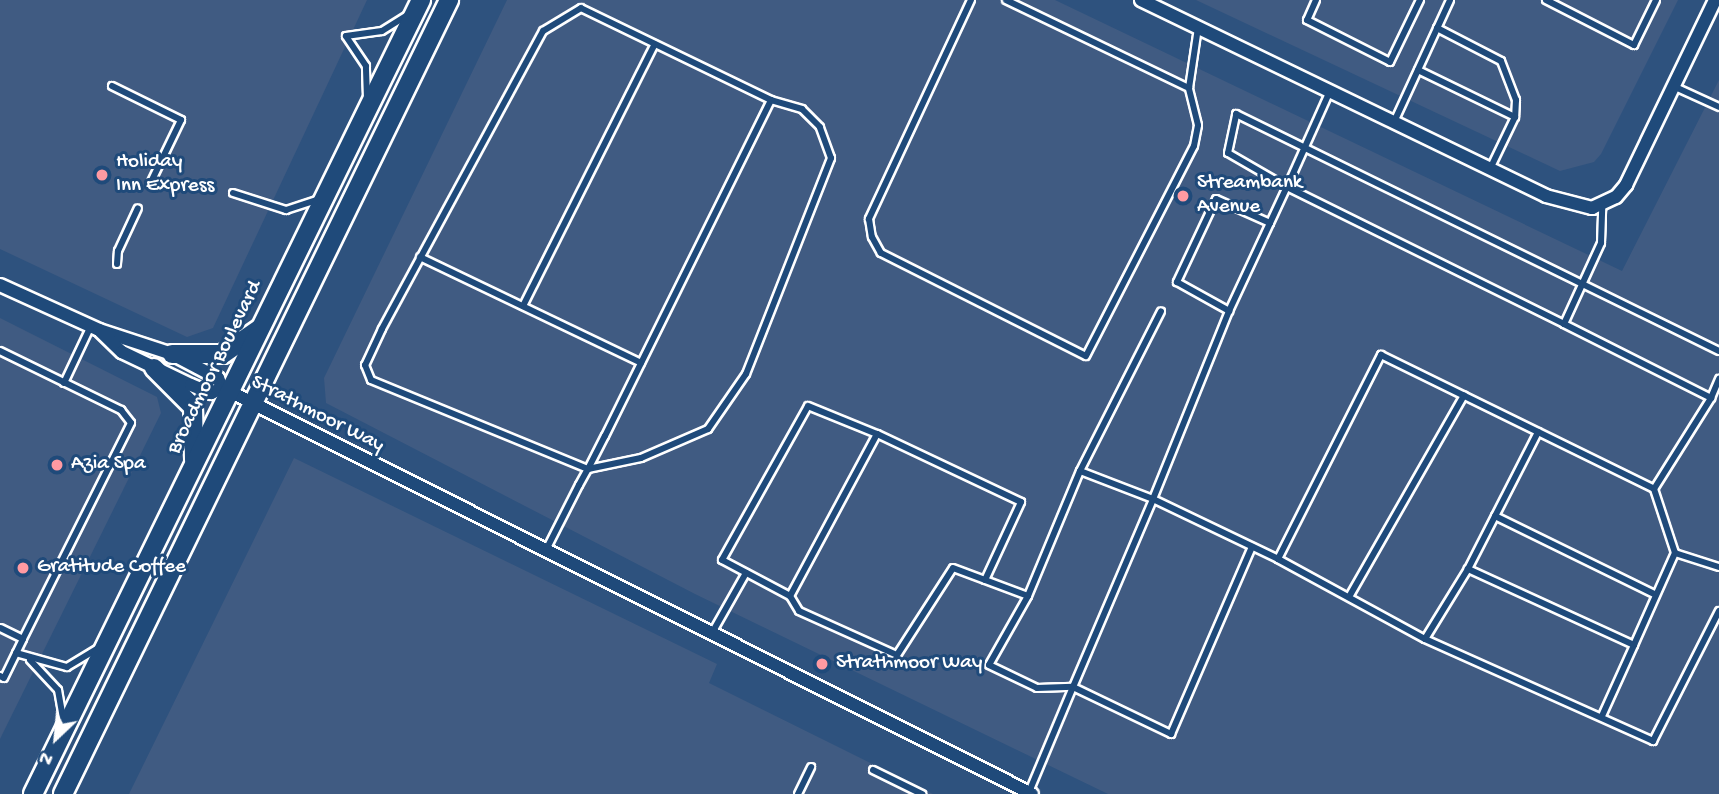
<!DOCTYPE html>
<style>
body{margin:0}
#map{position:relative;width:1719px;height:794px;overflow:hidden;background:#2e527e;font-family:"Gochi Hand",sans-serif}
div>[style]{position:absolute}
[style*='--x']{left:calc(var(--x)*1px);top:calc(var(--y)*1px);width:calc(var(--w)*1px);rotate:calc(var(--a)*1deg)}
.built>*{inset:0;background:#405b82}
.roads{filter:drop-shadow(2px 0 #fff) drop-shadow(-2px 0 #fff) drop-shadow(0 2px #fff) drop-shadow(0 -2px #fff)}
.service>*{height:6px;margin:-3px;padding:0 3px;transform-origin:3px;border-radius:3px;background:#1f4a7a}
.minor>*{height:12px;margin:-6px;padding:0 6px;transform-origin:6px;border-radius:6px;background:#1f4a7a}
.secondary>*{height:18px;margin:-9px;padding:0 9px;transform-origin:9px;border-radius:9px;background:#1f4a7a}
.dots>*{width:19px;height:19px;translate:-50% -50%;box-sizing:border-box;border:4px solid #1f4a7a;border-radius:50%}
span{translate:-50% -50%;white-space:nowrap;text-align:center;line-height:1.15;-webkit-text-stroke:6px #1f4a7a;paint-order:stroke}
.poi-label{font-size:21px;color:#fff}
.left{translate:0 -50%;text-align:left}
.street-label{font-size:21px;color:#fff}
.north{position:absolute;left:21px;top:703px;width:70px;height:70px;-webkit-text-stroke:5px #1f4a7a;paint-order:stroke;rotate:206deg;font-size:19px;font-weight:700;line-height:28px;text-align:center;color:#fff}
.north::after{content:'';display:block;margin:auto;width:24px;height:32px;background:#fff;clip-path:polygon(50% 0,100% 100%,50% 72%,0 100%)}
</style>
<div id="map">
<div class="built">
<div style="clip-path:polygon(0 0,367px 0,213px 328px,187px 337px,0 249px)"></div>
<div style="clip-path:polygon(507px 0,1055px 0,1622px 271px,1719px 80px,1719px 794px,1108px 794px,695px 594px,326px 403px,324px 378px)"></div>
<div style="clip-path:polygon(1196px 0,1678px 0,1601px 154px,1594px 162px,1560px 171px)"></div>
<div style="clip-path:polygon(0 318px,157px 397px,161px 413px,0 739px)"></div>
<div style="clip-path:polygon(294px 458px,717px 664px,709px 683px,933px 794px,129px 794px)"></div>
</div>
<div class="roads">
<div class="service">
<div style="--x:971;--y:0;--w:242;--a:115"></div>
<div style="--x:869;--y:219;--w:18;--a:81"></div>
<div style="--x:872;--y:237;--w:18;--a:61"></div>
<div style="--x:881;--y:253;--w:229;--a:26.7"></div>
<div style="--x:1086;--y:356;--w:236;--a:-62.8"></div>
<div style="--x:1194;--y:146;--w:21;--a:-79"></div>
<div style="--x:1198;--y:125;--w:38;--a:-104"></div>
<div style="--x:1189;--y:88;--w:61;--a:-81.5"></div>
<div style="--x:1006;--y:0;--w:203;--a:25.7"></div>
<div style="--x:1316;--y:0;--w:22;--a:114"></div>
<div style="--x:1307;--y:20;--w:93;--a:26.8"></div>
<div style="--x:1390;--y:62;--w:69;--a:-64.2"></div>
<div style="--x:1546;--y:0;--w:99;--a:27.1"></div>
<div style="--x:1634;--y:45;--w:50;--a:-63.9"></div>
<div style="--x:1437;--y:28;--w:72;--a:27.3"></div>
<div style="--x:1501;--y:61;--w:42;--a:69"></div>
<div style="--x:1516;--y:100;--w:17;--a:93"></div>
<div style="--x:1515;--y:117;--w:58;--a:115.7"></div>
<div style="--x:1418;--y:70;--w:108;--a:25.9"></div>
<div style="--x:112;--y:86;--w:77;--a:26.2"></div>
<div style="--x:181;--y:120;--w:71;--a:115.8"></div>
<div style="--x:1673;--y:86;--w:51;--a:24.5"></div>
<div style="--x:1330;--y:91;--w:105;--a:114.1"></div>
<div style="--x:1287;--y:187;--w:309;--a:26.3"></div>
<div style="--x:1564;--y:324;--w:89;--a:-65.4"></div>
<div style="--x:1601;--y:243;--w:37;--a:-88"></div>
<div style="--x:367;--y:98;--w:32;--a:-92"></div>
<div style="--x:366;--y:66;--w:36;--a:-124"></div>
<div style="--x:346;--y:36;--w:36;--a:-8"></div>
<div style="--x:382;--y:31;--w:32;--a:-32"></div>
<div style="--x:1394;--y:122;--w:134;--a:-65.3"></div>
<div style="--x:233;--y:193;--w:56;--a:17.8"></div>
<div style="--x:286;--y:210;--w:35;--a:-18"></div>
<div style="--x:1270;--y:223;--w:59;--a:-156"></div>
<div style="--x:1216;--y:199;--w:92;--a:115.2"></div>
<div style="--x:1177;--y:282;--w:60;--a:29.1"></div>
<div style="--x:1229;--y:311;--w:97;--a:-65"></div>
<div style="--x:1270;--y:223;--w:40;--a:-65"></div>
<div style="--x:1287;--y:187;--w:68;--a:-150"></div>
<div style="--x:1228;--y:153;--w:40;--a:-78"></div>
<div style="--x:1236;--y:114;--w:538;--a:26.14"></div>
<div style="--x:420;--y:257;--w:245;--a:25.6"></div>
<div style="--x:117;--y:264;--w:13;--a:-86"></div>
<div style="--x:118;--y:251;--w:47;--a:-65.1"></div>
<div style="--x:523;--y:306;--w:293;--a:-63.3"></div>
<div style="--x:1229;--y:311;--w:203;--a:112"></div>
<div style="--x:1153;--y:499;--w:139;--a:25.6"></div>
<div style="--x:1278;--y:559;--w:229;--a:-63.2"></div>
<div style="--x:1381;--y:355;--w:304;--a:26.1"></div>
<div style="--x:1654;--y:489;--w:107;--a:-57.9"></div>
<div style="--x:1564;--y:324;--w:165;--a:26.7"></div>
<div style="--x:1711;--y:398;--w:21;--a:-67"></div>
<div style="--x:0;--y:351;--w:135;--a:26"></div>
<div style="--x:121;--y:410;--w:16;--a:52"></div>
<div style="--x:131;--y:423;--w:241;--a:116.6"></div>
<div style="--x:23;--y:639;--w:25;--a:-154"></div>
<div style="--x:64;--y:383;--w:63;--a:-64.7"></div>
<div style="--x:1080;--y:471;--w:179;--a:-63.1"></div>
<div style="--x:1654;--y:489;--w:67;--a:71.8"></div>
<div style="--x:1675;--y:553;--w:46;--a:17.7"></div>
<div style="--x:1495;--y:516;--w:179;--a:26.1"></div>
<div style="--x:546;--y:550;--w:73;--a:-63.1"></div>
<div style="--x:579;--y:485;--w:18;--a:-61"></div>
<div style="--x:588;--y:469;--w:37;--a:-63"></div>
<div style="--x:605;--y:436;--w:375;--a:-63.7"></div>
<div style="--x:771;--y:100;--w:211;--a:-154.2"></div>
<div style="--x:581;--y:8;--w:44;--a:148.8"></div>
<div style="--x:543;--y:31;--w:339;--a:118.4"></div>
<div style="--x:382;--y:329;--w:40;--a:115"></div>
<div style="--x:365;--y:365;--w:16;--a:68"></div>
<div style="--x:371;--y:380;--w:235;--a:22.3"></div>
<div style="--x:588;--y:469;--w:54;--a:-11.7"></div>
<div style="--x:641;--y:458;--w:73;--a:-23.4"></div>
<div style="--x:708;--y:429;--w:67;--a:-55.4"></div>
<div style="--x:746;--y:374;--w:232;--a:-68.5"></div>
<div style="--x:831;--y:158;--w:33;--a:-110"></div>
<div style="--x:820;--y:127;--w:25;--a:-135"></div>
<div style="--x:802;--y:109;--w:32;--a:-164"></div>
<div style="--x:1278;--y:559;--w:167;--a:28.6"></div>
<div style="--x:1468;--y:569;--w:154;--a:-62.9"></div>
<div style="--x:985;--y:580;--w:86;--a:-65.2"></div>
<div style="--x:1021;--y:502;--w:159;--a:-154.7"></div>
<div style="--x:877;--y:434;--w:184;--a:118.2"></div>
<div style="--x:790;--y:596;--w:17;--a:59"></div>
<div style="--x:799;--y:611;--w:107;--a:24.2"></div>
<div style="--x:897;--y:655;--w:103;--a:-57.2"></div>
<div style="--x:953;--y:568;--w:80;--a:20.5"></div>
<div style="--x:790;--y:596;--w:77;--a:-152.1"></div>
<div style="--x:722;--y:560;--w:176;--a:-60.8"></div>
<div style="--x:808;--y:406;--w:74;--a:22.1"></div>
<div style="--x:1349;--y:597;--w:232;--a:-60.3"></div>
<div style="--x:712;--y:633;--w:69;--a:-60.5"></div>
<div style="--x:1634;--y:645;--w:101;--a:-66"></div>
<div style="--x:16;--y:653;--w:53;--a:15.4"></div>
<div style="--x:67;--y:667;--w:37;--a:-31"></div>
<div style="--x:30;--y:660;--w:41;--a:47"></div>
<div style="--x:58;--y:690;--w:29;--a:80"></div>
<div style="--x:0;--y:676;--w:4;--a:27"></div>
<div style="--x:4;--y:678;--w:43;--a:-64"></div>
<div style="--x:1602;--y:716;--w:78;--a:-65.7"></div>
<div style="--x:1634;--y:645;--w:183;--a:-155.4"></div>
<div style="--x:1468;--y:569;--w:82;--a:121.6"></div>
<div style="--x:1425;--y:639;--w:250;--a:24.1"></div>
<div style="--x:1653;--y:741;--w:146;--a:-63.1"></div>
<div style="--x:873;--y:770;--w:55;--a:26.1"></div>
<div style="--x:1029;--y:792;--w:114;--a:-67.3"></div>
<div style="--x:1073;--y:687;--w:204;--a:-66.9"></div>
<div style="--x:1153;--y:499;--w:78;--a:-159"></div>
<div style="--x:1080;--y:471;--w:135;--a:112.6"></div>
<div style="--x:1028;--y:596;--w:79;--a:119.5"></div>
<div style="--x:989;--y:665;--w:53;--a:25.6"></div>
<div style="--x:1037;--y:688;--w:36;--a:-2"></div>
<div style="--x:1073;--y:687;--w:109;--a:25.6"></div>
<div style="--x:1171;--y:734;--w:204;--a:-66.6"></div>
<div style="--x:798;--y:794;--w:30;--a:-64"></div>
</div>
<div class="minor">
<div style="--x:1141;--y:0;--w:450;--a:25.8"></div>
<div style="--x:1546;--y:196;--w:48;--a:14.6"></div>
<div style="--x:1592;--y:208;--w:26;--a:-25"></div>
<div style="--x:1616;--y:197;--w:16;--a:-50"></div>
<div style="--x:1626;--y:185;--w:205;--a:-64.3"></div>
<div style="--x:0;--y:285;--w:109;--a:24.4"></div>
<div style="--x:99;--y:330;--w:77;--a:18.2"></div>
<div style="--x:172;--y:354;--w:52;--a:27.6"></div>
<div style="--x:218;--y:378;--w:11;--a:68"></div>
<div style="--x:101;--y:332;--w:29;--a:44"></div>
<div style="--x:122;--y:352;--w:76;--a:25.6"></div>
<div style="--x:191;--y:385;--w:22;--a:22"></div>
<div style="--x:211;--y:393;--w:12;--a:-24"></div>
<div style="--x:223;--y:388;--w:905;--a:26.65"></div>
</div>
<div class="secondary">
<div style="--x:172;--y:354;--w:51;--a:0"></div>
<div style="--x:223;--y:354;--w:44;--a:-34.8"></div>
<div style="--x:154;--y:368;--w:55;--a:45"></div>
<div style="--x:193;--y:407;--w:53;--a:88.9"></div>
<div style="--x:33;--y:794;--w:884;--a:-63.96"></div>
<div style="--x:63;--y:794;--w:883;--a:-64.07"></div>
</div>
</div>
<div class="dots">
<div style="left:102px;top:175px;background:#ff9aa2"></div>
<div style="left:1183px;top:196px;background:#ff9aa2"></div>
<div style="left:57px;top:465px;background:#ff9aa2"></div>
<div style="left:23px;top:568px;background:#ff9aa2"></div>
<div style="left:822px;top:664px;background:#ff9aa2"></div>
</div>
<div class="poi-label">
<span class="left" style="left:116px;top:175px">Holiday<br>Inn Express</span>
<span class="left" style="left:1197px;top:196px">Streambank<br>Avenue</span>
<span class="left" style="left:71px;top:465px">Azia Spa</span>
<span class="left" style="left:37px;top:568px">Gratitude Coffee</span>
<span class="left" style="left:836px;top:664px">Strathmoor Way</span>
</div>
<div class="street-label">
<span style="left:216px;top:368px;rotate:-64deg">Broadmoor Boulevard</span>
<span style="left:317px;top:415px;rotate:27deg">Strathmoor Way</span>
</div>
<div class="north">N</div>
</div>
